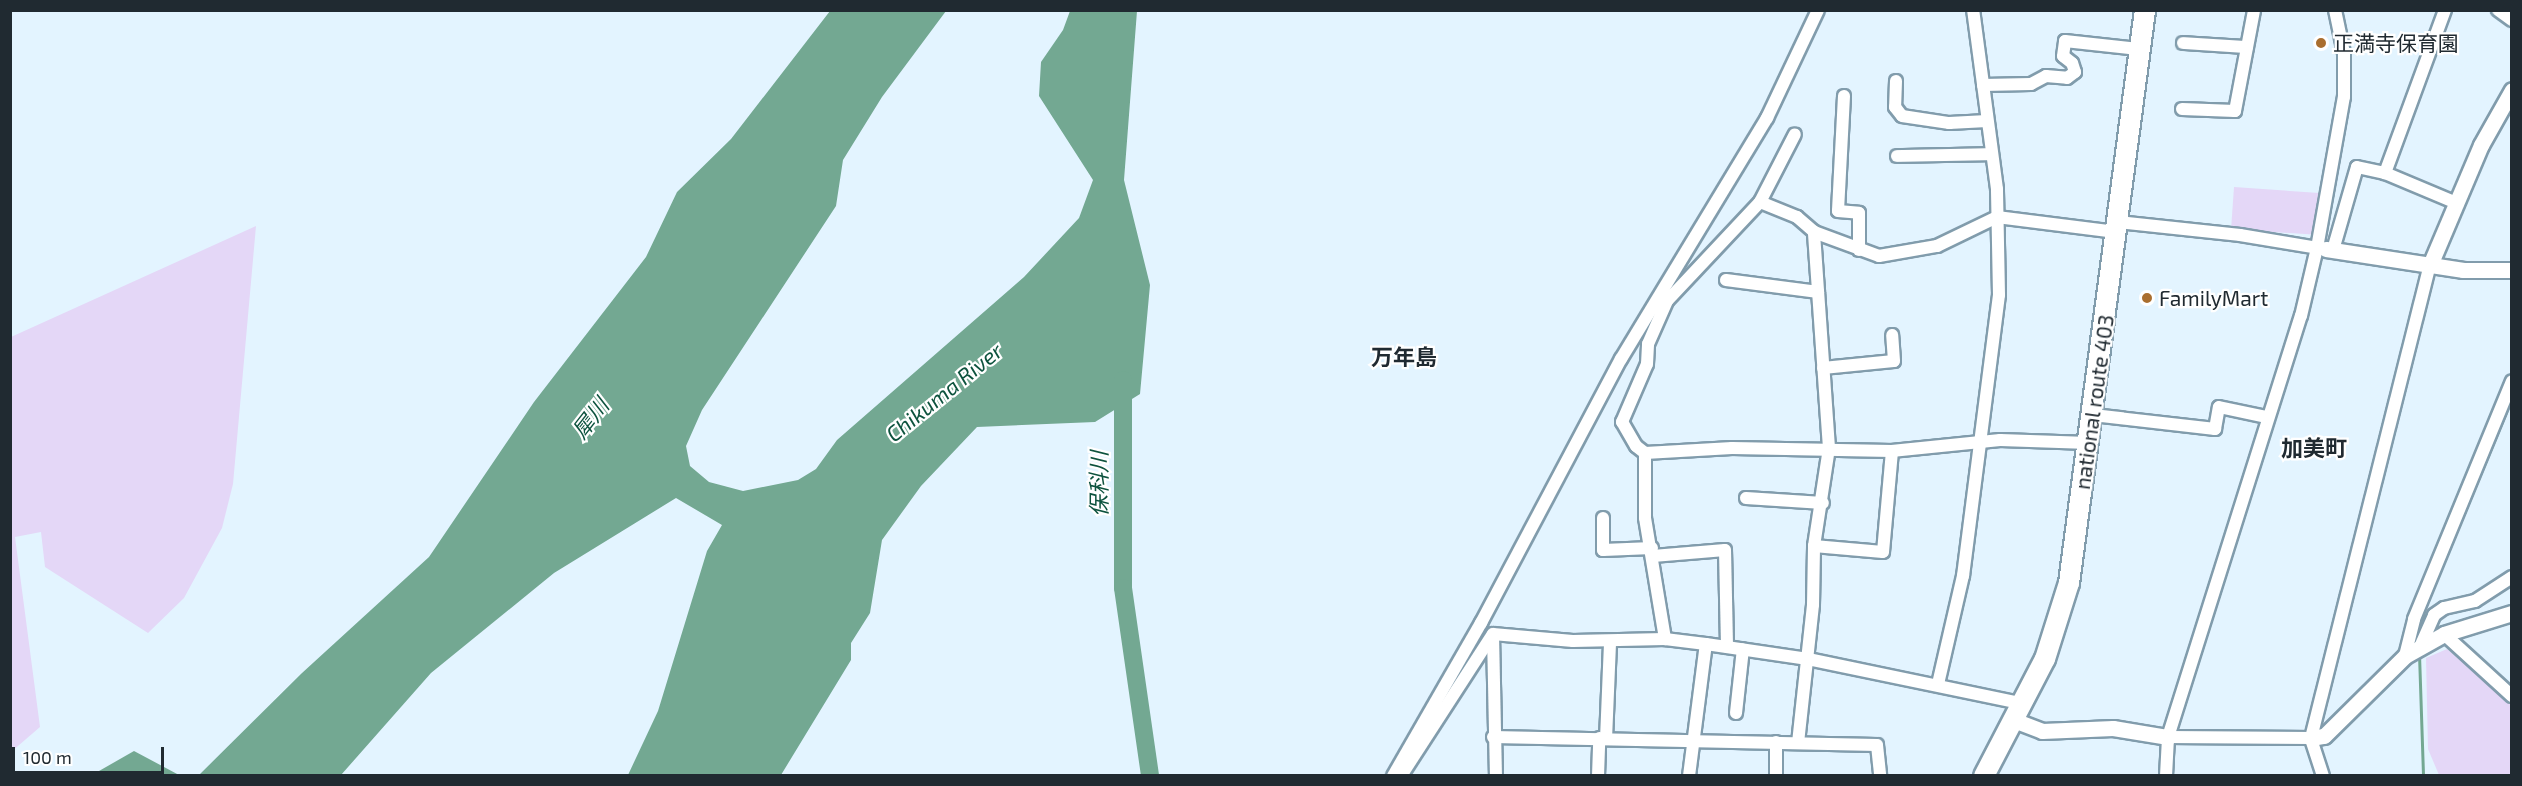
<!DOCTYPE html>
<meta charset="utf-8">
<style>
body{margin:0}
#map{position:relative;width:2522px;height:786px;overflow:hidden;background:#e3f4ff;font-family:"Exo 2","Noto Sans JP",sans-serif}
div>[style]{position:absolute}
[style*='--x']{left:calc(var(--x)*1px);top:calc(var(--y)*1px);width:calc(var(--w)*1px);rotate:calc(var(--a)*1deg)}
.green>*{inset:0;background:#e4d7f7;transform-origin:0 0}
.water>*{inset:0;background:#73a892}
.stream>*{height:3px;margin:-1.5px;padding:0 1.5px;transform-origin:1.5px;border-radius:1.5px;background:#73a892}
.river>*{height:18px;margin:-9px;padding:0 9px;transform-origin:9px;border-radius:9px;background:#73a892}
.roads{filter:drop-shadow(2px 0 #819cac) drop-shadow(-2px 0 #819cac) drop-shadow(0 2px #819cac) drop-shadow(0 -2px #819cac)}
.minor>*{height:12px;margin:-6px;padding:0 6px;transform-origin:6px;border-radius:6px;background:#fff}
.tertiary>*{height:15px;margin:-7.5px;padding:0 7.5px;transform-origin:7.5px;border-radius:7.5px;background:#fff}
.trunk>*{height:20px;margin:-10px;padding:0 10px;transform-origin:10px;border-radius:10px;background:#fff}
.dots>*{width:16px;height:16px;translate:-50% -50%;box-sizing:border-box;border:3px solid #fff;border-radius:50%}
span{translate:-50% -50%;white-space:nowrap;text-align:center;line-height:1.15;-webkit-text-stroke:4.5px #fff;paint-order:stroke}
.poi-label{font-size:21px;color:#202a31}
.left{translate:0 -50%;text-align:left}
.street-label{font-size:21px;color:#202a31}
.neighbourhood-label{font-size:22px;color:#202a31;font-weight:700}
.water-label{font-size:22px;color:#0d533e;font-style:italic}
.frame{position:absolute;inset:0;border:12px solid #202a31;pointer-events:none}
.scale{position:absolute;left:12px;top:747px;width:152px;height:27px;box-sizing:border-box;border:3px solid #202a31;border-top:0;padding-left:8px;font-size:18px;line-height:21px;white-space:nowrap;color:#202a31;-webkit-text-stroke:4px #fff;paint-order:stroke}
</style>
<div id="map">
<div class="green">
<div style="left:2234px;top:187px;width:89px;height:42px;rotate:4deg"></div>
<div style="clip-path:polygon(256px 226px,233px 484px,222px 528px,184px 598px,148px 633px,45px 567px,41px 532px,15px 537px,40px 727px,11px 752px,11px 337px)"></div>
<div style="clip-path:polygon(2447px 649px,2495px 689px,2511px 692px,2511px 775px,2439px 775px,2428px 749px,2426px 658px)"></div>
</div>
<div class="water">
<div style="clip-path:polygon(830px 11px,946px 11px,882px 97px,843px 160px,836px 206px,702px 410px,686px 446px,690px 466px,709px 482px,743px 491px,798px 480px,816px 469px,837px 440px,1024px 277px,1079px 218px,1093px 180px,1039px 96px,1041px 62px,1063px 30px,1070px 11px,1137px 11px,1124px 180px,1150px 285px,1140px 394px,1095px 422px,977px 427px,921px 486px,882px 540px,870px 613px,851px 643px,851px 660px,781px 775px,628px 775px,658px 711px,707px 551px,722px 525px,676px 498px,554px 573px,431px 673px,341px 775px,199px 775px,302px 673px,429px 557px,534px 402px,646px 257px,677px 192px,731px 139px)"></div>
<div style="clip-path:polygon(134px 751px,179px 775px,92px 775px)"></div>
</div>
<div class="stream">
<div style="--x:2427;--y:602;--w:221;--a:-67.4"></div>
<div style="--x:2419;--y:633;--w:23;--a:-77"></div>
<div style="--x:2419;--y:654;--w:122;--a:88.1"></div>
</div>
<div class="river">
<div style="--x:1123;--y:380;--w:208;--a:90"></div>
<div style="--x:1123;--y:588;--w:190;--a:81.8"></div>
</div>
<div class="roads">
<div class="minor">
<div style="--x:2445;--y:10;--w:174;--a:110.2"></div>
<div style="--x:2385;--y:173;--w:75;--a:22.8"></div>
<div style="--x:2498;--y:10;--w:17;--a:36"></div>
<div style="--x:2183;--y:43;--w:64;--a:3.6"></div>
<div style="--x:1896;--y:81;--w:26;--a:92"></div>
<div style="--x:1895;--y:107;--w:11;--a:52"></div>
<div style="--x:1902;--y:116;--w:48;--a:8.5"></div>
<div style="--x:1949;--y:123;--w:38;--a:-3"></div>
<div style="--x:1983;--y:85;--w:48;--a:-1.2"></div>
<div style="--x:2031;--y:84;--w:17;--a:-28"></div>
<div style="--x:2046;--y:76;--w:21;--a:5"></div>
<div style="--x:2067;--y:78;--w:10;--a:-37"></div>
<div style="--x:2075;--y:72;--w:9;--a:-108"></div>
<div style="--x:2072;--y:63;--w:11;--a:-142"></div>
<div style="--x:2063;--y:56;--w:15;--a:-82"></div>
<div style="--x:2065;--y:41;--w:74;--a:6.2"></div>
<div style="--x:1844;--y:96;--w:115;--a:93"></div>
<div style="--x:1838;--y:211;--w:21;--a:5"></div>
<div style="--x:1859;--y:213;--w:37;--a:90"></div>
<div style="--x:2182;--y:109;--w:53;--a:2.2"></div>
<div style="--x:2235;--y:111;--w:103;--a:-79.3"></div>
<div style="--x:1897;--y:156;--w:95;--a:-1.2"></div>
<div style="--x:1760;--y:202;--w:76;--a:-62.8"></div>
<div style="--x:2118;--y:222;--w:123;--a:6.1"></div>
<div style="--x:2240;--y:235;--w:86;--a:9.4"></div>
<div style="--x:2333;--y:250;--w:86;--a:-73.9"></div>
<div style="--x:2357;--y:167;--w:29;--a:12"></div>
<div style="--x:1726;--y:280;--w:93;--a:7.4"></div>
<div style="--x:1823;--y:368;--w:71;--a:-5.6"></div>
<div style="--x:1894;--y:361;--w:26;--a:-94"></div>
<div style="--x:2093;--y:415;--w:123;--a:6.5"></div>
<div style="--x:2215;--y:429;--w:22;--a:-80"></div>
<div style="--x:2219;--y:407;--w:49;--a:11.8"></div>
<div style="--x:2089;--y:443;--w:89;--a:-178.1"></div>
<div style="--x:2000;--y:440;--w:109;--a:174.2"></div>
<div style="--x:1892;--y:451;--w:160;--a:-178.9"></div>
<div style="--x:1732;--y:448;--w:87;--a:176.7"></div>
<div style="--x:1645;--y:453;--w:11;--a:-142"></div>
<div style="--x:1636;--y:446;--w:28;--a:-120"></div>
<div style="--x:1622;--y:422;--w:63;--a:-66.7"></div>
<div style="--x:1647;--y:364;--w:20;--a:-87"></div>
<div style="--x:1648;--y:344;--w:47;--a:-66.2"></div>
<div style="--x:1667;--y:301;--w:136;--a:-46.8"></div>
<div style="--x:1760;--y:202;--w:40;--a:22"></div>
<div style="--x:1797;--y:217;--w:23;--a:41"></div>
<div style="--x:1814;--y:232;--w:69;--a:20.3"></div>
<div style="--x:1879;--y:256;--w:59;--a:-9.8"></div>
<div style="--x:1937;--y:246;--w:67;--a:-25.8"></div>
<div style="--x:1997;--y:217;--w:120;--a:7.2"></div>
<div style="--x:1645;--y:453;--w:65;--a:90"></div>
<div style="--x:1645;--y:518;--w:123;--a:80.6"></div>
<div style="--x:1746;--y:498;--w:77;--a:3.7"></div>
<div style="--x:1603;--y:518;--w:32;--a:90"></div>
<div style="--x:1603;--y:550;--w:49;--a:-2.3"></div>
<div style="--x:1814;--y:546;--w:69;--a:5"></div>
<div style="--x:1883;--y:552;--w:101;--a:-84.9"></div>
<div style="--x:1653;--y:556;--w:72;--a:-4.8"></div>
<div style="--x:1725;--y:550;--w:97;--a:88.8"></div>
<div style="--x:1493;--y:634;--w:80;--a:5"></div>
<div style="--x:1573;--y:641;--w:92;--a:-1.2"></div>
<div style="--x:1665;--y:639;--w:41;--a:7"></div>
<div style="--x:1706;--y:644;--w:103;--a:8.4"></div>
<div style="--x:1808;--y:659;--w:217;--a:11.7"></div>
<div style="--x:2444;--y:634;--w:92;--a:42.4"></div>
<div style="--x:1493;--y:635;--w:141;--a:88.8"></div>
<div style="--x:2420;--y:647;--w:35;--a:-66"></div>
<div style="--x:2434;--y:615;--w:12;--a:-35"></div>
<div style="--x:2444;--y:608;--w:32;--a:-13"></div>
<div style="--x:2475;--y:601;--w:44;--a:-33"></div>
<div style="--x:2405;--y:656;--w:38;--a:-76"></div>
<div style="--x:2414;--y:619;--w:257;--a:-67.6"></div>
<div style="--x:1938;--y:684;--w:111;--a:-77"></div>
<div style="--x:1963;--y:576;--w:283;--a:-82.7"></div>
<div style="--x:1999;--y:295;--w:106;--a:-91.1"></div>
<div style="--x:1997;--y:189;--w:181;--a:-97.6"></div>
<div style="--x:1736;--y:713;--w:64;--a:-83.8"></div>
<div style="--x:1493;--y:737;--w:384;--a:1.2"></div>
<div style="--x:1877;--y:745;--w:31;--a:84"></div>
<div style="--x:2168;--y:737;--w:143;--a:0.4"></div>
<div style="--x:1606;--y:739;--w:97;--a:-87.6"></div>
<div style="--x:1798;--y:743;--w:139;--a:-83.8"></div>
<div style="--x:1813;--y:605;--w:59;--a:-89"></div>
<div style="--x:1814;--y:546;--w:99;--a:-81.3"></div>
<div style="--x:1829;--y:448;--w:217;--a:-94"></div>
<div style="--x:1393;--y:776;--w:177;--a:-60.1"></div>
<div style="--x:1481;--y:623;--w:299;--a:-62.1"></div>
<div style="--x:1621;--y:359;--w:282;--a:-58.8"></div>
<div style="--x:1767;--y:118;--w:119;--a:-64.7"></div>
<div style="--x:1401;--y:776;--w:169;--a:-57.1"></div>
<div style="--x:1598;--y:776;--w:38;--a:-88"></div>
<div style="--x:1689;--y:776;--w:133;--a:-82.7"></div>
<div style="--x:1776;--y:776;--w:34;--a:-90"></div>
<div style="--x:2166;--y:776;--w:39;--a:-87"></div>
<div style="--x:2168;--y:737;--w:442;--a:-72.5"></div>
<div style="--x:2301;--y:316;--w:70;--a:-76.8"></div>
<div style="--x:2317;--y:248;--w:153;--a:-79.9"></div>
<div style="--x:2344;--y:97;--w:44;--a:-90"></div>
<div style="--x:2344;--y:53;--w:44;--a:-101.8"></div>
<div style="--x:2323;--y:776;--w:40;--a:-108"></div>
<div style="--x:2311;--y:738;--w:488;--a:-75.9"></div>
</div>
<div class="tertiary">
<div style="--x:2326;--y:249;--w:139;--a:8.7"></div>
<div style="--x:2463;--y:270;--w:49;--a:0"></div>
<div style="--x:2430;--y:265;--w:130;--a:-67"></div>
<div style="--x:2481;--y:145;--w:63;--a:-60.6"></div>
<div style="--x:2011;--y:719;--w:33;--a:21"></div>
<div style="--x:2042;--y:731;--w:71;--a:-2.4"></div>
<div style="--x:2113;--y:728;--w:56;--a:9.3"></div>
<div style="--x:2311;--y:738;--w:13;--a:-9"></div>
<div style="--x:2324;--y:736;--w:114;--a:-44.6"></div>
<div style="--x:2405;--y:656;--w:45;--a:-29.4"></div>
<div style="--x:2444;--y:634;--w:71;--a:-17.2"></div>
</div>
<div class="trunk">
<div style="--x:1984;--y:776;--w:132;--a:-62.5"></div>
<div style="--x:2045;--y:659;--w:80;--a:-72.5"></div>
<div style="--x:2069;--y:583;--w:578;--a:-82.44"></div>
</div>
</div>
<div class="dots">
<div style="left:2321px;top:43px;background:#a96e2f"></div>
<div style="left:2147px;top:298px;background:#a96e2f"></div>
</div>
<div class="poi-label">
<span class="left" style="left:2333px;top:43px">正満寺保育園</span>
<span class="left" style="left:2159px;top:298px">FamilyMart</span>
</div>
<div class="street-label">
<span style="left:2094px;top:402px;rotate:-82deg">national route 403</span>
</div>
<div class="neighbourhood-label">
<span style="left:1404px;top:357px">万年島</span>
<span style="left:2314px;top:448px">加美町</span>
</div>
<div class="water-label">
<span style="left:944px;top:392px;rotate:-39deg">Chikuma River</span>
<span style="left:590px;top:418px;rotate:-52deg">犀川</span>
<span style="left:1099px;top:484px;rotate:-90deg">保科川</span>
</div>
<div class="frame"></div>
<div class="scale">100 m</div>
</div>
